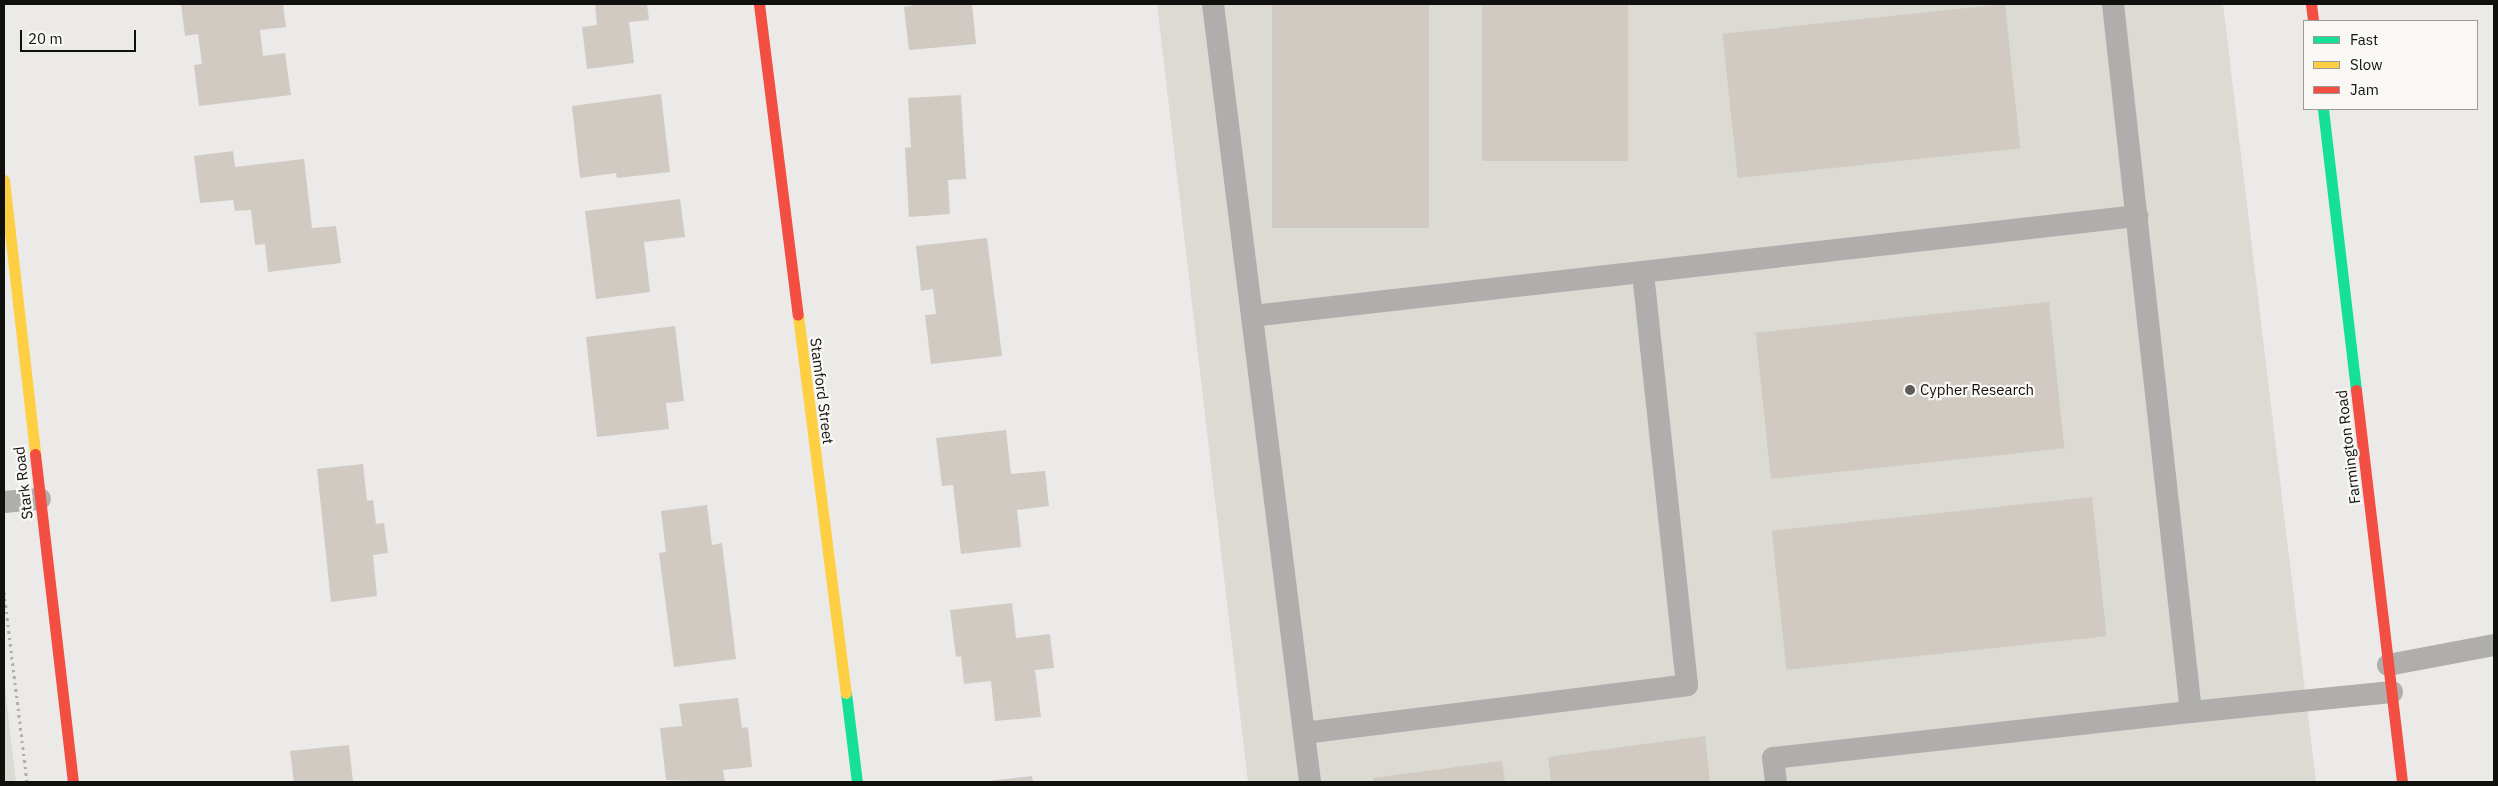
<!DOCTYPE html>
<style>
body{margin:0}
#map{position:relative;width:2498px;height:786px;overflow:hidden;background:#ebeae8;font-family:"IBM Plex Sans",sans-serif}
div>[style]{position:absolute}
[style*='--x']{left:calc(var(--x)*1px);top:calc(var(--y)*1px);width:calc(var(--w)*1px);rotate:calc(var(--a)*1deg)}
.built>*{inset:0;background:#dbdad3}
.building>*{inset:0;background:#d0cac2;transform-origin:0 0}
.path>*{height:3px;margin-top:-1.5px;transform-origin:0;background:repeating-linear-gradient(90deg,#afaead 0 2.5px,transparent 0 6.5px)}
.lane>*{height:22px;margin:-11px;padding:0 11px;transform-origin:11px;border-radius:11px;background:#afaead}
.fast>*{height:11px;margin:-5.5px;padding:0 5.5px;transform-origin:5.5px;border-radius:5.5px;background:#16e098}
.slow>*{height:11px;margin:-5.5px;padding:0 5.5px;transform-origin:5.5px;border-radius:5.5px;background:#ffcf43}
.jam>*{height:11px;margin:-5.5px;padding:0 5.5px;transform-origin:5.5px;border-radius:5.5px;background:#f24e42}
.dots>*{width:14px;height:14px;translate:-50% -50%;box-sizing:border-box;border:2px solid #f9f8f4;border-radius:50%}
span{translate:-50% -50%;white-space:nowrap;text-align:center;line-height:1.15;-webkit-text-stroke:4.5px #f9f8f4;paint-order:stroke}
.poi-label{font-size:15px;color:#10100f}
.left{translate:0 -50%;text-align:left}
.street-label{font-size:15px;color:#10100f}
.frame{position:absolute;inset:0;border:5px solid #10100f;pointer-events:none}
.legend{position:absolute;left:2303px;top:20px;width:175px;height:90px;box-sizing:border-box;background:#f9f8f4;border:1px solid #9c9b98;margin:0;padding:6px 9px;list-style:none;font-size:15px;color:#10100f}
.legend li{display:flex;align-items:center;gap:10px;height:25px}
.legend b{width:25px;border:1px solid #9c9b98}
.scale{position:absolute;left:20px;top:30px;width:116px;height:22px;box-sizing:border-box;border:2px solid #10100f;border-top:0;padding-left:6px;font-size:15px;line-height:18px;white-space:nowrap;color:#10100f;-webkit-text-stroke:4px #f9f8f4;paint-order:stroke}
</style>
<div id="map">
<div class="built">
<div style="clip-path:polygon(1157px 4px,2223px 4px,2316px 782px,1248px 782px)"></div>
<div style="clip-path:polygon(4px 678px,12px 749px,16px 782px,4px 782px)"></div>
</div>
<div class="building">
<div style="clip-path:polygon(181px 4px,283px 4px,286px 27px,260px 30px,263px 56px,285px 53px,291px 95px,199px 106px,194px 65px,202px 64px,198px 34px,185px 36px)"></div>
<div style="clip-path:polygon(595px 4px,647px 4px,649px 20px,629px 22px,634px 63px,587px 69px,582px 27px,597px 25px)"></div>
<div style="clip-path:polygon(920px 4px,972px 4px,976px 44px,909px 50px,904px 7px)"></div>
<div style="left:1272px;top:4px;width:157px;height:224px"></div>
<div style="left:1482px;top:4px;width:146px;height:157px"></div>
<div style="left:2005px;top:4px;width:145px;height:284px;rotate:84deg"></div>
<div style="clip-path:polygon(661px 94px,670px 172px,617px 178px,616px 173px,580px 178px,572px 106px)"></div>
<div style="clip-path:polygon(961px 95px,966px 179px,948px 180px,950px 214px,909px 217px,905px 148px,911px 147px,908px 98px)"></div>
<div style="clip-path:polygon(233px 151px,235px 167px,304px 159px,312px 228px,336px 226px,341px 263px,268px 272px,265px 244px,255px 245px,251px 210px,235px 211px,233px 200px,200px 203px,194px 156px)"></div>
<div style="clip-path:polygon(680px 199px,685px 237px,644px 242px,650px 292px,596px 299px,585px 211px)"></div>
<div style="clip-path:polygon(987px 238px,1002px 356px,931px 364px,925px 315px,936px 314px,933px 289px,921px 291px,916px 246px)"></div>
<div style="left:2049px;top:302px;width:147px;height:295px;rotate:84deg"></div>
<div style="clip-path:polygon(675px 326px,684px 401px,666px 403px,669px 429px,597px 437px,586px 337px)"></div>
<div style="clip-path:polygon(1006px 430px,1011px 474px,1045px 471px,1049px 506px,1017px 510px,1021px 547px,961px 554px,953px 485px,942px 486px,936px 438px)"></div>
<div style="clip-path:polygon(363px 464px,367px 501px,373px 500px,376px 524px,384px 523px,388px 553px,373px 555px,377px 596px,331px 602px,317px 469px)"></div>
<div style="left:2092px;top:497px;width:140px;height:322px;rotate:84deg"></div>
<div style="clip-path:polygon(707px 505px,712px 545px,722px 543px,736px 659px,674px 667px,659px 553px,666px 552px,661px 511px)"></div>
<div style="clip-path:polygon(1012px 603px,1016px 638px,1050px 634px,1054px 668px,1035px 670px,1041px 717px,995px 721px,991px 681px,964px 684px,961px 656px,956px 657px,950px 610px)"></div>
<div style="clip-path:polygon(738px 698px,742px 728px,748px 727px,752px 767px,723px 770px,725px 782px,666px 780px,660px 728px,682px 726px,679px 704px)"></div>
<div style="clip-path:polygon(1705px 736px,1710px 782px,1551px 782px,1548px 757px)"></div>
<div style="clip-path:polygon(349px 745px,353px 782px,294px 782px,290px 751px)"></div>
<div style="clip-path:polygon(1502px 761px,1505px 782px,1373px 782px,1373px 778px)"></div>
<div style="clip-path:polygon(1032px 776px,1033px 782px,989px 782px,989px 781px)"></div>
</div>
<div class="path">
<div style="--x:4;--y:592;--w:191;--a:83.1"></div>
</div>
<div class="lane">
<div style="--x:1213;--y:4;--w:784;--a:82.89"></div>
<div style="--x:2113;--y:4;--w:712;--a:83.71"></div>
<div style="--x:2191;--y:712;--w:202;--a:-5.7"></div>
<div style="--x:1252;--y:316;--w:891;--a:-6.45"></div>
<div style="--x:4;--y:502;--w:36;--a:-5"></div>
<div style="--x:2388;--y:665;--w:108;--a:-10.7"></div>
<div style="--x:1304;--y:733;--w:386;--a:-7.1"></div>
<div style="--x:1687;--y:685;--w:415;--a:-96.1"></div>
<div style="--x:1776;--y:782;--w:24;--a:-97"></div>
<div style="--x:1773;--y:758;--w:421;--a:-6.3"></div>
</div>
<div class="fast">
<div style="--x:2323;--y:109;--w:283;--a:83.3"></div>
<div style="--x:846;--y:693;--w:90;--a:83"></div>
</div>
<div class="slow">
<div style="--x:4;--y:180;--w:276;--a:83.5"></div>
<div style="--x:798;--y:315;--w:381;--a:82.8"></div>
</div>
<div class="jam">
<div style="--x:759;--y:4;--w:313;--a:82.9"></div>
<div style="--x:2311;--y:4;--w:17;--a:83"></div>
<div style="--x:2356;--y:390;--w:395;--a:83.3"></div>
<div style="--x:35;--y:454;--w:330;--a:83.4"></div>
</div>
<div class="dots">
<div style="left:1910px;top:390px;background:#5d5c5b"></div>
</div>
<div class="poi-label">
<span class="left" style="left:1920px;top:390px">Cypher Research</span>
</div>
<div class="street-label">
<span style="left:822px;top:391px;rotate:83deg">Stamford Street</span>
<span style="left:2348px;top:447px;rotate:-97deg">Farmington Road</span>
<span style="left:23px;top:483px;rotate:-97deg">Stark Road</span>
</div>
<div class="frame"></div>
<ul class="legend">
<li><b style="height:6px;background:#16e098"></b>Fast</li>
<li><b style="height:6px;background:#ffcf43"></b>Slow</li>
<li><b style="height:6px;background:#f24e42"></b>Jam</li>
</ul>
<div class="scale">20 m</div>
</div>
